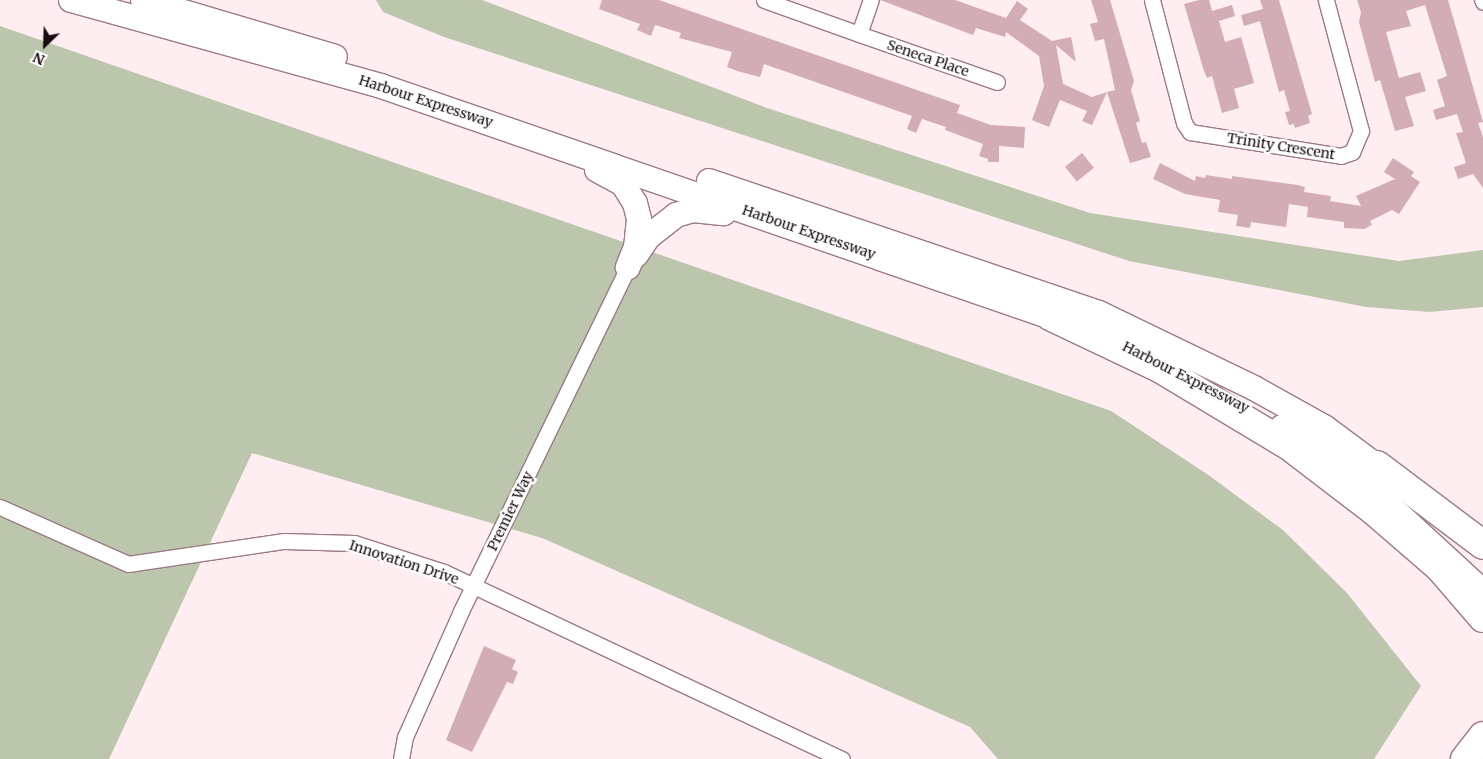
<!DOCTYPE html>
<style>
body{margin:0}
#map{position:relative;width:1483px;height:759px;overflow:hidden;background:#feeef1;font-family:Merriweather,serif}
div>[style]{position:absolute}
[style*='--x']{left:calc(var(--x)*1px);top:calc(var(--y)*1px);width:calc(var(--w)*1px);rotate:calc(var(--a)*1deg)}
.green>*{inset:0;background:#bcc6ac}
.building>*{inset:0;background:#d2adb6;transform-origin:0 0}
.roads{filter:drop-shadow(1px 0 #9d7a83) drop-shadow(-1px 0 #9d7a83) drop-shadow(0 1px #9d7a83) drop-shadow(0 -1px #9d7a83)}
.street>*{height:15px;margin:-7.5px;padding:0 7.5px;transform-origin:7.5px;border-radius:7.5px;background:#fff}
.primary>*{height:24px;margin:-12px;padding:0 12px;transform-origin:12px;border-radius:12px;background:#fff}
.highway>*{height:28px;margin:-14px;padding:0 14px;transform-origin:14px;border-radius:14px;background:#fff}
span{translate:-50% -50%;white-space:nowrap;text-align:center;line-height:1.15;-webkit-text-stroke:5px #fff;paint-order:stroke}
.street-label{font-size:14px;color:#180c0f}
.north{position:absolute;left:20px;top:20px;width:50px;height:50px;-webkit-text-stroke:4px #fff;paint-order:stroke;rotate:204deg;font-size:14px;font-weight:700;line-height:20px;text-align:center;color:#180c0f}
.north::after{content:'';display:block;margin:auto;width:18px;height:22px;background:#180c0f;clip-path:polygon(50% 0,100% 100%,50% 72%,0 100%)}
</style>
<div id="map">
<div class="green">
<div style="clip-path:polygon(376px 0,482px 0,767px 108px,1090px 213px,1399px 261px,1483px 250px,1483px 307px,1429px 312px,1366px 307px,1129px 261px,444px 37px,383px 12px)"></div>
<div style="clip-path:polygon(0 26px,1111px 411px,1207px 474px,1283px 530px,1347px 593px,1421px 686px,1374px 759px,998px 759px,970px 727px,542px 538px,252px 453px,109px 759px,0 759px)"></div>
</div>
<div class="building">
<div style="clip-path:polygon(602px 0,659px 0,960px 105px,957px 113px,991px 125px,1025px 127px,1024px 148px,999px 146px,999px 162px,988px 162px,988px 159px,979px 156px,983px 144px,945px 130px,946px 127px,922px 119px,916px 133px,907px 129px,912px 116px,764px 64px,760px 77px,737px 71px,727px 67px,732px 52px,679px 38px,681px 33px,655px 25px,651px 36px,637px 30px,640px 24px,599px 9px)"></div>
<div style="clip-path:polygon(880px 0,955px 0,1006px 18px,1017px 1px,1028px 9px,1020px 20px,1052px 41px,1071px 37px,1076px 62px,1056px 45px,1063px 84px,1092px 97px,1107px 92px,1092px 125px,1082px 121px,1087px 111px,1060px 100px,1049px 127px,1032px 120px,1044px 86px,1039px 56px,1006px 32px,1005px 37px,976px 28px,973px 35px)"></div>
<div style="clip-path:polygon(1091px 0,1110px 0,1134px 81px,1131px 90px,1140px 121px,1136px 123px,1142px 143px,1146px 142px,1151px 157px,1130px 163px,1107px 92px,1115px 90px,1104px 39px,1095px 41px,1090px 24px,1098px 22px)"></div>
<div style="clip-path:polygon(1199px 0,1209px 0,1212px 11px,1232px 5px,1235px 16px,1219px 21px,1225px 42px,1241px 37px,1253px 79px,1254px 83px,1234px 89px,1239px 108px,1222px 113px,1212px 76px,1207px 78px,1204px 71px,1184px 4px)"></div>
<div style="clip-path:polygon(1260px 0,1279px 0,1312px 114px,1308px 116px,1310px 123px,1295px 128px,1294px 124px,1289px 125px,1285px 112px,1290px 111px,1284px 90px,1279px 92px,1260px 21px,1244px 26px,1241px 15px,1263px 9px)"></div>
<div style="clip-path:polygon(1357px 0,1448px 0,1483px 122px,1478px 123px,1483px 137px,1483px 188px,1473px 174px,1458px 179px,1454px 167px,1466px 163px,1456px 133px,1463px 132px,1457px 114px,1436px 120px,1433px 110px,1445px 106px,1437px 80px,1447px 76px,1425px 5px,1406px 11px,1411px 26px,1386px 32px,1399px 78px,1420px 72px,1426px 91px,1405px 97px,1414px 126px,1395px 131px,1380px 80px,1375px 82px,1359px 22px,1361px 12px)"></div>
<div style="left:1082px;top:153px;width:19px;height:22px;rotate:51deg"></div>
<div style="clip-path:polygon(1393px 158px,1414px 172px,1411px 176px,1420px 182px,1399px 214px,1392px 210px,1370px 221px,1372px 225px,1364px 229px,1344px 228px,1344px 222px,1307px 217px,1308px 207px,1289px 204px,1286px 227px,1251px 222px,1250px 228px,1236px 226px,1238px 215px,1218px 212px,1220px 200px,1185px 194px,1153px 179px,1160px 163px,1195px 181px,1196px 176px,1205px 178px,1206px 175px,1232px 179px,1232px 176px,1298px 185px,1305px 187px,1304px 192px,1331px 196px,1330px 201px,1361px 206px,1356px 196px,1395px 179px,1384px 172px)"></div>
<div style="clip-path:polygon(484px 646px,516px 660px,512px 669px,518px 672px,513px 684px,507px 682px,472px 752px,446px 740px)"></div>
</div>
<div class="roads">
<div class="street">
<div style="--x:764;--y:0;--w:101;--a:19.7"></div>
<div style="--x:859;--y:34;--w:36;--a:-71"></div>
<div style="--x:1152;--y:0;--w:127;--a:75.4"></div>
<div style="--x:1184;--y:123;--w:11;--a:56"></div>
<div style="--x:1190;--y:132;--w:153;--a:9"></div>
<div style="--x:1341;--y:156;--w:12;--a:-20"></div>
<div style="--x:1352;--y:152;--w:23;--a:-67"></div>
<div style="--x:1361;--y:131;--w:136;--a:-105"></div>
<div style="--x:1482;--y:0;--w:2;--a:63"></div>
<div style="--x:859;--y:34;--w:146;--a:19.2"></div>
<div style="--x:0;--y:507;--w:140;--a:24"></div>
<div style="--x:128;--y:564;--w:158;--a:-8.4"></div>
<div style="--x:284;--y:541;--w:70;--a:1.6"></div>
<div style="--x:354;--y:543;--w:95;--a:17.9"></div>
<div style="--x:444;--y:572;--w:440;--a:25.2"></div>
<div style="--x:401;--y:759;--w:22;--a:-80"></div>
<div style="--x:405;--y:737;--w:138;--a:-66"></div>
<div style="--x:461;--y:611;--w:382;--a:-64.1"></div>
</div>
<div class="primary">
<div style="--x:71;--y:0;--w:322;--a:15.5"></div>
<div style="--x:381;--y:86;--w:727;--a:19.03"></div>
<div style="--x:143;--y:0;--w:200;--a:16.5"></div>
<div style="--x:597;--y:170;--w:30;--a:28"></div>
<div style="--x:623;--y:184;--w:22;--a:58"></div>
<div style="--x:635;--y:203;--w:16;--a:76"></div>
<div style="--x:639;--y:219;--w:28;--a:96"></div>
<div style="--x:636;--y:247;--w:22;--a:112"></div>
<div style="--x:709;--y:181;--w:412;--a:18.7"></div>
<div style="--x:1099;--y:313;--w:172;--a:25.8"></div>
<div style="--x:1254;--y:388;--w:80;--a:29.1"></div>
<div style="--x:1324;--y:427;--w:82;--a:36.6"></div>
<div style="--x:636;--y:255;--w:22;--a:-56"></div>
<div style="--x:648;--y:237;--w:36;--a:-38"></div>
<div style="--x:676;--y:215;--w:18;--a:-16"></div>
<div style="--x:693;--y:210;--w:31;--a:6"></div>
<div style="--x:1282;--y:427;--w:100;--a:34"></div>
<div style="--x:1365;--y:483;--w:161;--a:42.7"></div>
</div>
<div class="highway">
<div style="--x:1050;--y:316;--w:123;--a:25.5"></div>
<div style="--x:1161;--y:369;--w:149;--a:31"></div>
<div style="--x:1289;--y:446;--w:107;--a:37.4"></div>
<div style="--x:1374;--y:511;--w:87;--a:40.8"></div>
<div style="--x:1440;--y:568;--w:66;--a:49.3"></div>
<div style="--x:1377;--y:465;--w:133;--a:37"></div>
<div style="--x:1465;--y:759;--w:29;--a:-52"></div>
</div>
</div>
<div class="street-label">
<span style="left:928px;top:58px;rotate:19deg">Seneca Place</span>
<span style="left:426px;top:101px;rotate:18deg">Harbour Expressway</span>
<span style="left:1281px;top:146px;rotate:9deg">Trinity Crescent</span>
<span style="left:809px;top:232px;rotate:19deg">Harbour Expressway</span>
<span style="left:1186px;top:377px;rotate:27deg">Harbour Expressway</span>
<span style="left:510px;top:511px;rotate:-64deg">Premier Way</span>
<span style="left:404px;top:562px;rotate:18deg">Innovation Drive</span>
</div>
<div class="north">N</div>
</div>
